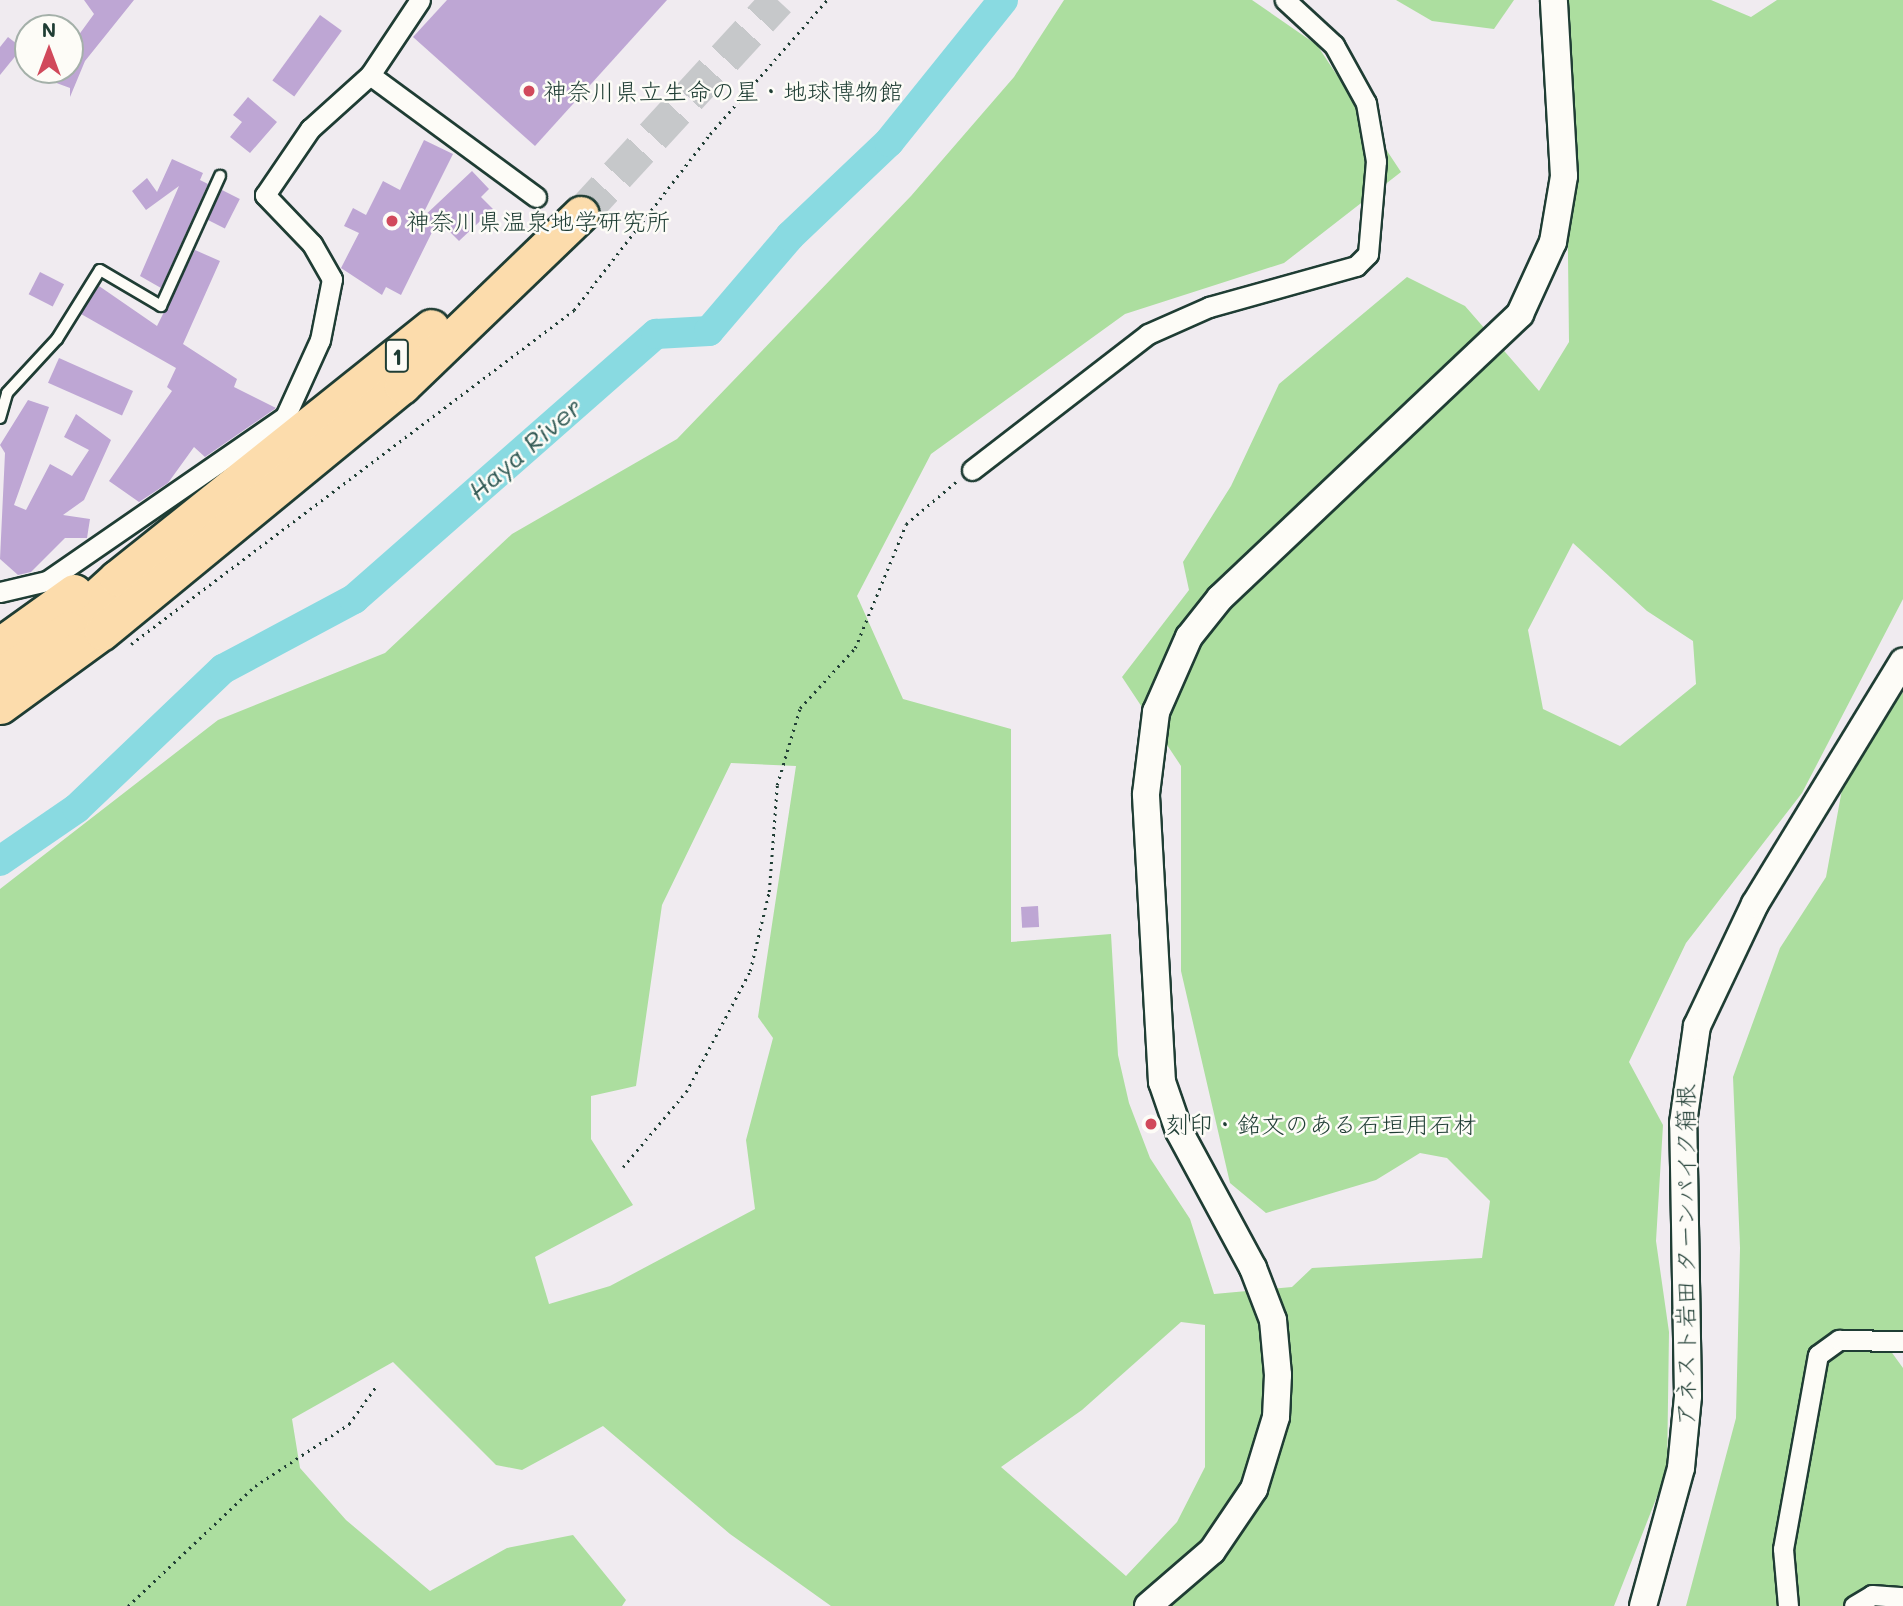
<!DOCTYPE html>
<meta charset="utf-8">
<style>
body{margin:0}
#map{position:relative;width:1903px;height:1606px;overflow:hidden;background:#f0ebf0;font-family:Mali,"Klee One",sans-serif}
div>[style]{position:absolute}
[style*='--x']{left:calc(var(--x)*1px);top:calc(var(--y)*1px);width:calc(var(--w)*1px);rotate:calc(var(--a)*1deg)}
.green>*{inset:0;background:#acde9f}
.river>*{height:30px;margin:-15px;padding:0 15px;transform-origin:15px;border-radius:15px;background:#89dae1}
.building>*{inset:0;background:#bea6d4;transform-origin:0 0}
.highway-tunnel>*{height:35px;margin-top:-17.5px;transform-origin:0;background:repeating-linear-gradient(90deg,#c6c8ca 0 35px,transparent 0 53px)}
.path>*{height:2.5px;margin-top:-1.25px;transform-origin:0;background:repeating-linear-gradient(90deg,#1f3d34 0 2px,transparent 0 7px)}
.roads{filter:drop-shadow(2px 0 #1f3d34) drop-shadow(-2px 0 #1f3d34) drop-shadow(0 2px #1f3d34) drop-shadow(0 -2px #1f3d34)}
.lane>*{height:10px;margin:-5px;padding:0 5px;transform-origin:5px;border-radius:5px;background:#fdfcf7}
.street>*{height:19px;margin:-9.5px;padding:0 9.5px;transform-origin:9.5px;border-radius:9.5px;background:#fdfcf7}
.secondary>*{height:26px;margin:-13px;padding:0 13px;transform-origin:13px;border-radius:13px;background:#fdfcf7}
.highway>*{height:35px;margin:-17.5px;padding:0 17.5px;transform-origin:17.5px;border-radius:17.5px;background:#fcdcac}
.dots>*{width:19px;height:19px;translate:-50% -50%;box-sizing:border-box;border:4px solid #fdfcf7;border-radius:50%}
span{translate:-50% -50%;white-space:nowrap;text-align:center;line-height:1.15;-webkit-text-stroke:5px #fdfcf7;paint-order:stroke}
.shield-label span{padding:2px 5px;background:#fdfcf7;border:2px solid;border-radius:5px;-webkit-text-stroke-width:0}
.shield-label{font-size:23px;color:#1f3d34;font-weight:700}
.poi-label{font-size:24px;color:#1f3d34}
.left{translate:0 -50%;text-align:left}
.street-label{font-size:24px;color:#1f3d34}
.water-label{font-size:26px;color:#345c57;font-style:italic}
.north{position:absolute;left:14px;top:14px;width:70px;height:70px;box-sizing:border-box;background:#fdfcf7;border:2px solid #a4b0a9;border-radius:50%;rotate:0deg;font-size:19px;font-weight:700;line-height:28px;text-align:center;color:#1f3d34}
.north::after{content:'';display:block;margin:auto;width:24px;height:32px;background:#d1495b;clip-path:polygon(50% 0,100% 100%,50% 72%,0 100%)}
</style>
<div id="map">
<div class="green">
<div style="clip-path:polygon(evenodd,1064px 0,1252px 0,1317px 45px,1401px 172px,1284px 263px,1125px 314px,931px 454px,857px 596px,903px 699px,1011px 729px,1011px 942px,1111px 934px,1118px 1055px,1129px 1103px,1150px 1158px,1190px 1219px,1214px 1294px,1292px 1287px,1312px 1268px,1482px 1258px,1490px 1201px,1447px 1158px,1420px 1153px,1376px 1180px,1266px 1213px,1230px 1183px,1181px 971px,1181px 766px,1122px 677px,1189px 590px,1183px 562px,1231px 486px,1279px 384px,1407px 277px,1465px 306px,1539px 391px,1569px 342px,1565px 0,1711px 0,1751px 17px,1777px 0,1903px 0,1903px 599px,1802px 793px,1686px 943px,1629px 1062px,1663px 1125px,1656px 1241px,1669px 1332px,1667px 1471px,1614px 1606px,831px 1606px,730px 1534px,603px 1426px,522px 1470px,496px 1465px,393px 1362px,292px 1419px,300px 1468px,346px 1520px,430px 1591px,507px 1548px,573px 1535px,626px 1600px,622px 1606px,0 1606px,0 889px,218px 720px,385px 653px,512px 534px,677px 439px,911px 196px,1014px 77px,1064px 0,1573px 543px,1647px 611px,1693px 641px,1696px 684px,1620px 746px,1543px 709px,1528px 630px,1573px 543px,1064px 0,731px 763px,796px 766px,758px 1017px,773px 1038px,746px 1140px,755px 1209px,610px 1286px,549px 1304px,535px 1257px,633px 1205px,591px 1139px,591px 1096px,636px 1086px,662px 905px,731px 763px,1064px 0,1181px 1322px,1205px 1325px,1205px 1467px,1177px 1522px,1126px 1576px,1001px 1467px,1082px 1410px,1181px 1322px)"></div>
<div style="clip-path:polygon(1396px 0,1514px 0,1494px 29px,1432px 21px)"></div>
<div style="clip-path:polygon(1903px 692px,1903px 1335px,1877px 1332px,1903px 1368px,1903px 1595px,1883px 1606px,1686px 1606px,1736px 1418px,1740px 1248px,1733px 1077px,1780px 948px,1826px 877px,1845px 773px)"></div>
</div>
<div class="river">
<div style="--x:0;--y:861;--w:93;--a:-34.5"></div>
<div style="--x:77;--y:808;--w:202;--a:-43.6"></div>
<div style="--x:223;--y:669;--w:149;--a:-28.1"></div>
<div style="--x:354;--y:599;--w:402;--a:-41.3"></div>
<div style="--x:656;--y:334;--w:53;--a:-3.2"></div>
<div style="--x:709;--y:331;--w:125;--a:-49.5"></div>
<div style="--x:790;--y:236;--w:137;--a:-43.5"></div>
<div style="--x:889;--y:142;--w:182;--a:-51.2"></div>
</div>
<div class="building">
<div style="clip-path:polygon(84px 0,134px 0,85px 61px,70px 97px,70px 88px,51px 81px,56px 70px,70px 70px,70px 47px,94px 14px)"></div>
<div style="clip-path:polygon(447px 0,667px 0,535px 146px,413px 37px)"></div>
<div style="left:320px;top:15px;width:27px;height:81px;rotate:36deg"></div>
<div style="clip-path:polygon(8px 37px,22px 48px,0 75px,0 47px)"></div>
<div style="clip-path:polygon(248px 97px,277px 122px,250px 153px,230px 137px,242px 122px,233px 115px)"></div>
<div style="clip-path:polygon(424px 140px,453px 154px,420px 220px,472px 171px,489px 189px,481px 197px,493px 209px,459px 241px,438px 220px,401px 295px,386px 287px,382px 295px,341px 268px,359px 233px,344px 226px,353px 208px,366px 215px,383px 181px,400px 190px)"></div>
<div style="clip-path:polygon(172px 159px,203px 173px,200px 180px,208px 184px,161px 288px,140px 276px,179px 186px,146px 210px,132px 191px,147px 178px,157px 192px)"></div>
<div style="left:222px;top:190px;width:20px;height:33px;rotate:27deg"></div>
<div style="clip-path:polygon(195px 250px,220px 261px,183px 344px,237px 379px,234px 387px,276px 408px,205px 457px,194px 447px,168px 483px,139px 502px,109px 481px,172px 391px,167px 387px,176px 368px,81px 314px,99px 286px,157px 326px)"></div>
<div style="left:40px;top:272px;width:27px;height:25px;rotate:27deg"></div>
<div style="left:59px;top:358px;width:81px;height:27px;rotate:24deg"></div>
<div style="clip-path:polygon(28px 400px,49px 407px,14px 505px,26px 510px,50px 464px,72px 476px,89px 450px,64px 437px,76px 414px,111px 440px,84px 500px,63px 515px,90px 519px,87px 538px,65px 538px,31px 572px,18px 575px,0 559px,5px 453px,0 445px)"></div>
<div style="left:1038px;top:906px;width:21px;height:17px;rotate:87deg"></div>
</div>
<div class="highway-tunnel">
<div style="--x:581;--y:214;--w:291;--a:-47.4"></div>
</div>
<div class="path">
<div style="--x:131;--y:644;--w:555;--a:-37.01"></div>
<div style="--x:574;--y:310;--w:222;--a:-52.3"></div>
<div style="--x:710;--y:134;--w:178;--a:-48.9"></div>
<div style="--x:623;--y:1167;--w:98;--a:-50"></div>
<div style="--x:686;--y:1092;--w:137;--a:-62.1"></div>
<div style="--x:750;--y:971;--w:81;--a:-76.5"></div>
<div style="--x:769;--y:892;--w:107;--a:-85.7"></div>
<div style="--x:777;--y:785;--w:80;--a:-73.4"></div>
<div style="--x:800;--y:708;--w:81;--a:-47.5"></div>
<div style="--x:855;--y:648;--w:134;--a:-67.6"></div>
<div style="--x:906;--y:524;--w:68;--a:-40.2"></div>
<div style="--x:128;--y:1606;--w:175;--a:-43.4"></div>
<div style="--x:255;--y:1486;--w:113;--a:-33.4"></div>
<div style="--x:349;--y:1424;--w:48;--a:-54.3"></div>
</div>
<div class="roads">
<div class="lane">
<div style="--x:0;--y:418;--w:26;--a:-74"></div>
<div style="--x:7;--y:393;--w:74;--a:-47.2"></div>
<div style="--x:57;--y:339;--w:81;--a:-58.1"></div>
<div style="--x:100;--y:270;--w:71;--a:30.5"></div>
<div style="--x:161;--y:306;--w:143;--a:-65.6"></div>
</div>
<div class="street">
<div style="--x:370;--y:75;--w:206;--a:36.3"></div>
<div style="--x:972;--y:470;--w:222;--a:-37.7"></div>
<div style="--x:1148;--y:334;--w:67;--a:-23.9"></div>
<div style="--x:1209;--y:307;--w:153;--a:-15.6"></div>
<div style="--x:1356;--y:266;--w:17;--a:-45"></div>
<div style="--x:1368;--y:254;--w:93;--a:-85.1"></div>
<div style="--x:1376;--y:161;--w:59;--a:-99.8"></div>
<div style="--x:1366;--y:103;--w:66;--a:-118.9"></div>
<div style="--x:1334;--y:45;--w:67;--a:-137.4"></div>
<div style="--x:0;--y:592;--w:48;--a:-13.2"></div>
<div style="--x:47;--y:581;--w:289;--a:-34.6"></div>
<div style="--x:285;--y:417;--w:85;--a:-65.6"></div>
<div style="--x:320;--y:340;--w:62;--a:-78.9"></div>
<div style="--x:332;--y:279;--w:40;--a:-119.7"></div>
<div style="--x:312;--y:244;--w:68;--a:-133.8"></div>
<div style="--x:265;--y:195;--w:80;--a:-55.7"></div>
<div style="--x:310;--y:129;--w:81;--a:-42"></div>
<div style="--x:370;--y:75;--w:90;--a:-56.3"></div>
<div style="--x:1788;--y:1606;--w:57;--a:-95"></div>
<div style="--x:1783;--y:1549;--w:197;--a:-79.8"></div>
<div style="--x:1818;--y:1355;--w:26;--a:-36"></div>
<div style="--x:1839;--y:1340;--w:64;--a:0.9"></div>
<div style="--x:1854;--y:1606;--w:21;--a:-31"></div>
<div style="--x:1872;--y:1595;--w:31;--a:4"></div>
</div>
<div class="secondary">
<div style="--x:1148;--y:1606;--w:84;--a:-40.7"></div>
<div style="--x:1212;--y:1551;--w:75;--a:-55.9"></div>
<div style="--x:1254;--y:1489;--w:75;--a:-73"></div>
<div style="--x:1276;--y:1417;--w:42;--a:-87.3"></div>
<div style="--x:1278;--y:1375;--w:55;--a:-95.2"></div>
<div style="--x:1273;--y:1320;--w:56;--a:-111"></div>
<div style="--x:1253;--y:1268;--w:156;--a:-118.4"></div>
<div style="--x:1179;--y:1131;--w:52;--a:-109.1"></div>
<div style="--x:1162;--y:1082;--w:288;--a:-93.2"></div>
<div style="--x:1146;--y:794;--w:83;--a:-83"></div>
<div style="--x:1156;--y:712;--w:82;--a:-66.3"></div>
<div style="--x:1189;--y:637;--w:50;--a:-51.5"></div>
<div style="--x:1220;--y:598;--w:413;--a:-43.4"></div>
<div style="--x:1520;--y:314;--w:79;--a:-65.4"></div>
<div style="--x:1553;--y:242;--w:67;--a:-80.5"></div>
<div style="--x:1564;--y:176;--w:176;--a:-93.3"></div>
<div style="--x:1643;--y:1606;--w:143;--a:-74.6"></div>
<div style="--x:1681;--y:1468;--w:72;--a:-84.4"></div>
<div style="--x:1688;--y:1396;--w:273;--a:-91"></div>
<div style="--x:1683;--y:1123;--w:98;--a:-81.8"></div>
<div style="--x:1697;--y:1026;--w:135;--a:-64.6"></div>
<div style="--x:1755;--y:904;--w:284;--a:-58.6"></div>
</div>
<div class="highway">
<div style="--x:50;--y:639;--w:91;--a:-42.3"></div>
<div style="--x:117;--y:578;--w:402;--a:-38.6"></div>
<div style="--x:0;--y:645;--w:91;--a:-35.6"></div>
<div style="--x:0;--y:675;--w:83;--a:-33.7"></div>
<div style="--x:0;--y:706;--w:126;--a:-36"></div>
<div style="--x:102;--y:632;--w:388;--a:-39.4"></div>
<div style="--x:402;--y:386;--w:248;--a:-43.9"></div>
</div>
</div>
<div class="dots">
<div style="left:529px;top:91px;background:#d1495b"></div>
<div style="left:392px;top:221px;background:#d1495b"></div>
<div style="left:1151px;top:1124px;background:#d1495b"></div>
</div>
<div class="shield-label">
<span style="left:397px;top:356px">1</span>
</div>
<div class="poi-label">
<span class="left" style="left:543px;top:91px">神奈川県立生命の星・地球博物館</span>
<span class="left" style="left:406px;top:221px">神奈川県温泉地学研究所</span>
<span class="left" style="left:1165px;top:1124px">刻印・銘文のある石垣用石材</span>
</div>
<div class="street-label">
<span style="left:1685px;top:1255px;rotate:-90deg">アネスト岩田 ターンパイク箱根</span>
</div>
<div class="water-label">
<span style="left:525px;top:449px;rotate:-41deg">Haya River</span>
</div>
<div class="north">N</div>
</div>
